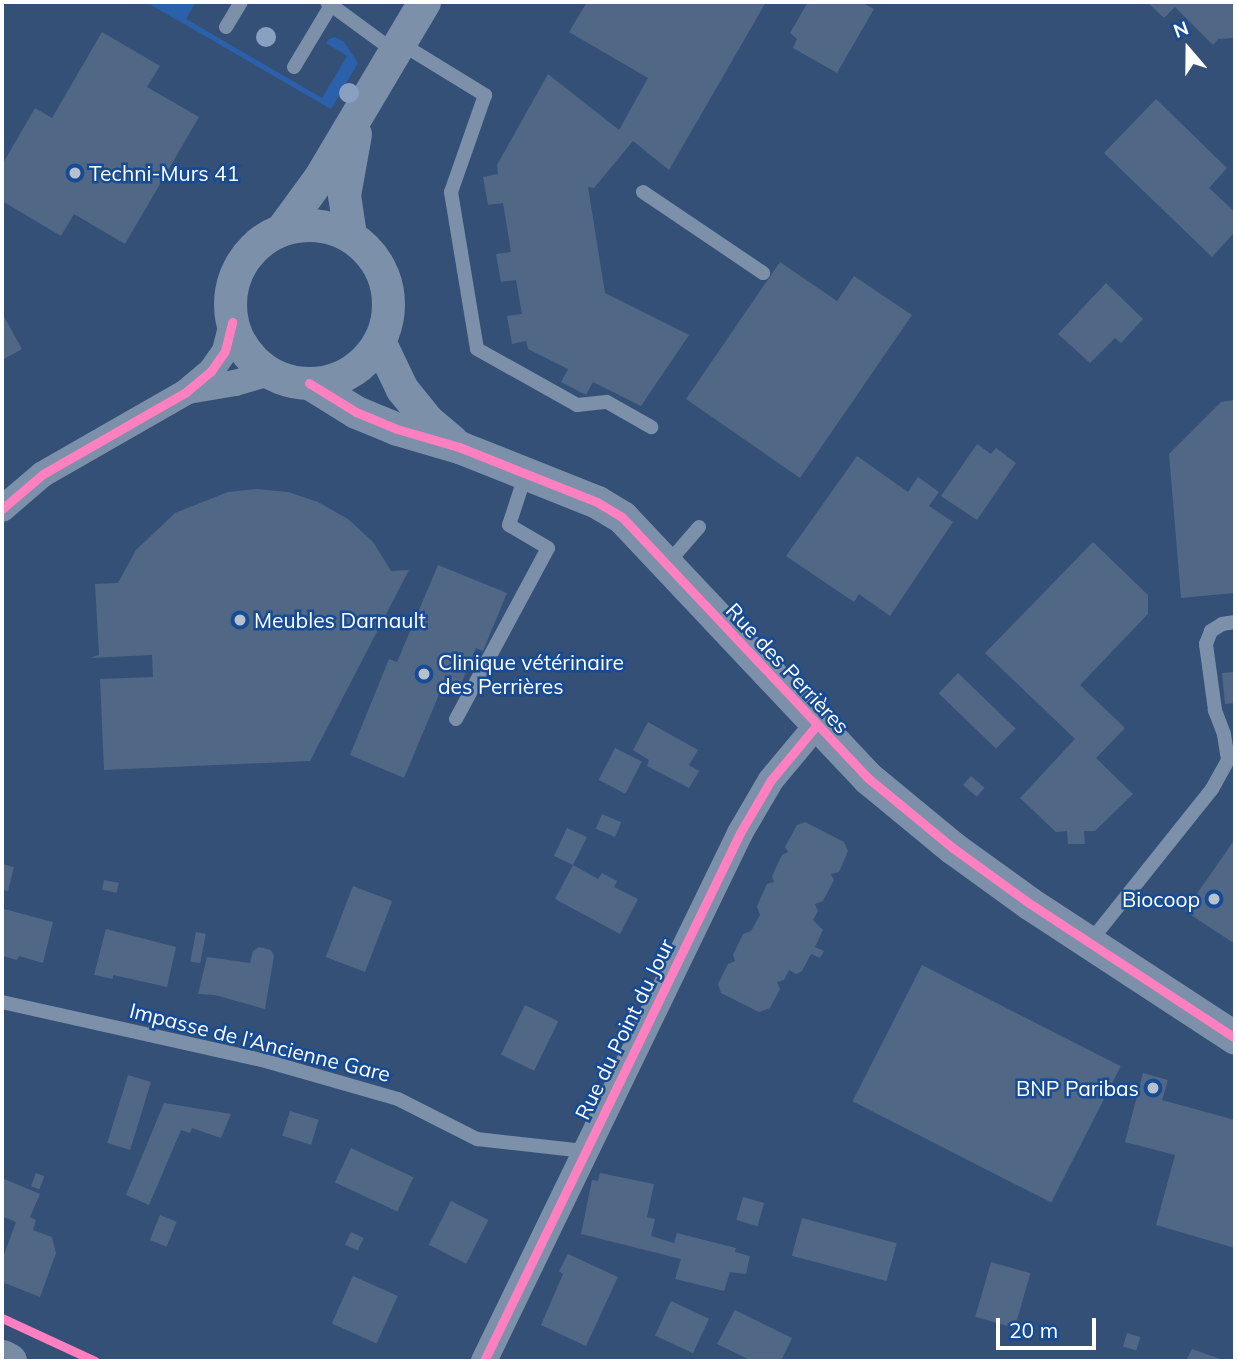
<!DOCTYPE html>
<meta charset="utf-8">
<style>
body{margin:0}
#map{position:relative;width:1237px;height:1363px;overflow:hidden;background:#345077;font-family:Mulish,sans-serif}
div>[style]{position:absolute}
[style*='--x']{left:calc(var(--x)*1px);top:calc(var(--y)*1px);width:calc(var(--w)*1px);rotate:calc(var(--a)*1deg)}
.green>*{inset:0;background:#2b61ab}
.building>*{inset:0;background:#506786;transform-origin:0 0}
.service>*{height:14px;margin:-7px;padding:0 7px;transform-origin:7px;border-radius:7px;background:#7c90aa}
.minor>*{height:26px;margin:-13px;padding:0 13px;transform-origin:13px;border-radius:13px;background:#7c90aa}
.tertiary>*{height:33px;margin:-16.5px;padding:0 16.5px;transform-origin:16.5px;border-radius:16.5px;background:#7c90aa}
.tertiary>.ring{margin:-16.5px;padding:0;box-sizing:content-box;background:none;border:33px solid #7c90aa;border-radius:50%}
.secondary>*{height:37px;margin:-18.5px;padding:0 18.5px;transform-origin:18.5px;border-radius:18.5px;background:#788ca6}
.cycleway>*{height:9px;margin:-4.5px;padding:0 4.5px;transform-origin:4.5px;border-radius:4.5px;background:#ff80c0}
.trees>*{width:20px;height:20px;margin:-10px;border-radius:50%;background:#89a0c0}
.dots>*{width:19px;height:19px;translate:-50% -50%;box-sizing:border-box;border:4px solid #174b94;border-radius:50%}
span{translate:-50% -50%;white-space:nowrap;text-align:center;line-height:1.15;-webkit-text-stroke:5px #174b94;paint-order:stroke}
.poi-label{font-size:21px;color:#fff}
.left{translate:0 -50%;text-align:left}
.right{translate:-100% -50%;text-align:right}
.street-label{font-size:21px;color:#fff}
.frame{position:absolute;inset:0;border:4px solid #fff;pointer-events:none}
.north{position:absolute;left:1153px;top:14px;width:70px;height:70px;-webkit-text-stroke:5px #174b94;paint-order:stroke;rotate:340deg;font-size:19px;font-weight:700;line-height:28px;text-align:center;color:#fff}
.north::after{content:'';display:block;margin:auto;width:24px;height:32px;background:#fff;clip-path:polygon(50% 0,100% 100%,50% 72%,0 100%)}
.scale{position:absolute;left:996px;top:1318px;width:100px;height:32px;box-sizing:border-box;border:4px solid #fff;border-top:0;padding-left:9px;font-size:21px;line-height:24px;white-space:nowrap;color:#fff;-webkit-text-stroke:5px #174b94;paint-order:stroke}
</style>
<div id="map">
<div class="green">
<div style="clip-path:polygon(146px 2px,196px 2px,186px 19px,322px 98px,347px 56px,326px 43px,329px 39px,335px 37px,344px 42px,358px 63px,331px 109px)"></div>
</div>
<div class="building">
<div style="clip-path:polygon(587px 2px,766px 2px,669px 170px,633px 141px,594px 188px,588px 187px,605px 293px,689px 335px,641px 406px,593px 382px,586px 395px,561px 382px,568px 369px,528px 349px,526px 341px,512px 344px,507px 316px,522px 314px,516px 280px,501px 282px,496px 254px,511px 252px,507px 227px,503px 203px,488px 205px,483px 177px,498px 174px,497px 165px,548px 74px,619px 130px,648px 78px,569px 32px)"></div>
<div style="clip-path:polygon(808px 2px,861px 2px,874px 9px,837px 73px,793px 48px,797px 39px,790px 33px)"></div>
<div style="clip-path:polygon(1147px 2px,1235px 2px,1235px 38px,1218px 39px,1213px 45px,1175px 7px,1164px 18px)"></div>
<div style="clip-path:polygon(102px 32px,160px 66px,147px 87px,199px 117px,125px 244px,74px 214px,61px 236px,2px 201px,2px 165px,35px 108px,52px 118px)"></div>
<div style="clip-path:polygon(1156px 99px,1227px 168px,1209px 188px,1235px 212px,1235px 232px,1212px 257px,1104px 153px)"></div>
<div style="clip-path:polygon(780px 262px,837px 301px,854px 276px,912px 315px,800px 478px,686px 399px)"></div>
<div style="clip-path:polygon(1106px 283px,1143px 319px,1121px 343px,1115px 338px,1090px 363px,1058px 334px)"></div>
<div style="clip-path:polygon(2px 313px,22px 349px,2px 360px)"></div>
<div style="clip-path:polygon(1235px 400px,1235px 593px,1181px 598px,1169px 454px,1221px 402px)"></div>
<div style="clip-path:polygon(977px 444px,991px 454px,996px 448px,1016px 463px,977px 520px,941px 496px)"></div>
<div style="clip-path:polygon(857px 456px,908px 492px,918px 477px,939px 492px,929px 506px,953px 522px,890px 616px,859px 594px,854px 602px,786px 556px)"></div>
<div style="clip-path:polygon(257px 489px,288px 492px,318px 502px,348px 519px,373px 542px,391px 571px,409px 570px,310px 761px,104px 770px,100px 679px,153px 677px,152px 655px,90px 658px,99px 655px,95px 584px,118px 583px,136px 550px,175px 513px,228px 492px)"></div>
<div style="clip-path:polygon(1093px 542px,1148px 595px,1148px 614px,1080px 685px,1125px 728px,1096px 758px,1133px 794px,1095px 831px,1084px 831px,1085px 844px,1068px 844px,1067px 831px,1056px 832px,1020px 798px,1075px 739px,985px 653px)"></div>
<div style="clip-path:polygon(438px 565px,507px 593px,483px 651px,476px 648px,458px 691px,443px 685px,404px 778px,350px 755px,389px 659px,397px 662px)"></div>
<div style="clip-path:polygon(1235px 672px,1235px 703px,1225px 704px,1222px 673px)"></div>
<div style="left:958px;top:673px;width:80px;height:28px;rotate:44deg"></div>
<div style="clip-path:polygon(648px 722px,698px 750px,689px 765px,699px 771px,689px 788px,647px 766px,649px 760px,633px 750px)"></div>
<div style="left:615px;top:748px;width:30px;height:36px;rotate:27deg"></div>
<div style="left:971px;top:776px;width:18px;height:12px;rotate:41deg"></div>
<div style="left:602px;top:814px;width:21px;height:16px;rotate:23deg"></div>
<div style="clip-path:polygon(805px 822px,844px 842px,848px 851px,839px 872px,831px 874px,834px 880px,823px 901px,815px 904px,818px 911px,813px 920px,823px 930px,815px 947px,824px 951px,820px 958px,811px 954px,802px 971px,796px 974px,789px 970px,784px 980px,777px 982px,780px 989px,770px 1008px,759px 1012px,721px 993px,718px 984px,728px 964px,735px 961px,733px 955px,743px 934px,751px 931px,760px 915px,757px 906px,767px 884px,774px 882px,772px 876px,782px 855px,788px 852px,785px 847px,797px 825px)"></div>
<div style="clip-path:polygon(567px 828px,587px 837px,573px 865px,598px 879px,602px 873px,617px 881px,614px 887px,638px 899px,620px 934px,555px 899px,573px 865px,554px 856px)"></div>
<div style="clip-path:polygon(1235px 839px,1235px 944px,1185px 911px)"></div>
<div style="clip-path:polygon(2px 864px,14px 867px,8px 891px,2px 890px)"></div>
<div style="left:104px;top:880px;width:15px;height:10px;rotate:11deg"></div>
<div style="left:353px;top:886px;width:42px;height:76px;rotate:21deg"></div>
<div style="clip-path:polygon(4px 909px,53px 922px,43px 963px,19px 956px,17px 960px,2px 956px)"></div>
<div style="clip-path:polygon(106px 929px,176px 947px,167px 987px,113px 975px,113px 979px,94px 975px)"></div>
<div style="left:196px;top:932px;width:10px;height:30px;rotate:11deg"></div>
<div style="clip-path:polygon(259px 947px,271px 950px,274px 956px,265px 1009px,215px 995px,198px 994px,207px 957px,250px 963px,253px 951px)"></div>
<div style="left:922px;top:965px;width:223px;height:153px;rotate:27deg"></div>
<div style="left:525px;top:1005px;width:37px;height:55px;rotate:26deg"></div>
<div style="clip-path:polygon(1143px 1073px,1168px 1080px,1162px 1100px,1235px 1120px,1235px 1248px,1156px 1225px,1175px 1155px,1125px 1142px)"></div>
<div style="left:128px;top:1075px;width:24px;height:71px;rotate:17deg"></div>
<div style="clip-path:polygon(164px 1103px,231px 1114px,221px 1138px,192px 1128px,190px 1133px,181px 1130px,149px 1205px,126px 1195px)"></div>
<div style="left:290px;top:1111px;width:30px;height:26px;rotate:17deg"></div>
<div style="left:351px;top:1148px;width:69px;height:38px;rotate:25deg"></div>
<div style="left:36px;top:1173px;width:9px;height:14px;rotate:21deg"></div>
<div style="clip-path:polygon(600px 1173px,654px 1184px,647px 1217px,655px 1219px,651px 1236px,674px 1243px,677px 1233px,736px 1248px,735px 1252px,750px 1256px,746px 1274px,730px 1272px,724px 1291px,675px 1279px,681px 1259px,581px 1234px,592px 1180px,598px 1181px)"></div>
<div style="clip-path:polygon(2px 1178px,40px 1194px,30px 1217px,36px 1220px,33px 1230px,52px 1237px,56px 1253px,40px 1297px,2px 1282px,2px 1260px,16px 1222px,2px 1216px)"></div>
<div style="left:743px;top:1197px;width:22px;height:24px;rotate:16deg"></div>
<div style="left:451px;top:1201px;width:42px;height:49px;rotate:27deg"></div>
<div style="left:160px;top:1215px;width:18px;height:27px;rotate:22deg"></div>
<div style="left:802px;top:1218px;width:98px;height:39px;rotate:15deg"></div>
<div style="left:351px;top:1232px;width:14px;height:14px;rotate:25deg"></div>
<div style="clip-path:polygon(568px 1254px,618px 1277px,586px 1346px,541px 1325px,563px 1274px,559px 1271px)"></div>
<div style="left:991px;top:1262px;width:41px;height:57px;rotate:16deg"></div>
<div style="left:353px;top:1276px;width:49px;height:52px;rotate:24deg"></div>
<div style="left:671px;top:1301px;width:42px;height:38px;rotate:25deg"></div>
<div style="clip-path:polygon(735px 1310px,792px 1338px,781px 1361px,752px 1361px,717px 1344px)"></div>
<div style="left:1127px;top:1333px;width:14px;height:14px;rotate:17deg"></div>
<div style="clip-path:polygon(1192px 1349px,1226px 1361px,1186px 1361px)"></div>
</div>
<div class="service">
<div style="--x:327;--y:2;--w:84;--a:36.3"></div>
<div style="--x:226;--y:27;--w:29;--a:-59"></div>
<div style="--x:400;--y:43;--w:100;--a:31.5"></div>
<div style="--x:485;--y:95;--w:103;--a:109.3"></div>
<div style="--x:451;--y:192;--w:159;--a:80.6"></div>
<div style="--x:477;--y:349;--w:115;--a:29.2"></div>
<div style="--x:577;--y:405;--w:30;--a:-6"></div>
<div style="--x:607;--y:402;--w:51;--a:29.6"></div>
<div style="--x:294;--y:67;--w:76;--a:-59"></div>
<div style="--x:643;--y:192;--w:145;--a:34"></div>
<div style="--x:667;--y:564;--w:49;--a:-49.1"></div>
<div style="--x:456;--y:719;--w:194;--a:-61.7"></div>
<div style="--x:548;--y:548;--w:45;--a:-149.5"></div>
<div style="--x:509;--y:525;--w:55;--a:-71.9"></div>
<div style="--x:1089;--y:943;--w:197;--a:-51.4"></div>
<div style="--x:1212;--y:789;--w:33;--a:-61"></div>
<div style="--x:1228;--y:760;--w:26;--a:-99"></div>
<div style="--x:1224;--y:734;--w:26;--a:-111"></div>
<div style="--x:1215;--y:710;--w:67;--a:-97.8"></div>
<div style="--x:1206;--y:644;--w:14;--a:-69"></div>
<div style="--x:1211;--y:631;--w:13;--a:-32"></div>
<div style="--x:1222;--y:624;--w:13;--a:-9"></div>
<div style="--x:2;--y:1002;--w:266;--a:12.6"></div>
<div style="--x:262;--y:1060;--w:141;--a:16"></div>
<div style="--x:398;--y:1099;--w:89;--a:26.9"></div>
<div style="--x:477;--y:1139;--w:108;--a:6.4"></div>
</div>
<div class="minor">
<div style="--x:188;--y:391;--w:48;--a:-9.7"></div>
<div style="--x:235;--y:383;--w:36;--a:-16"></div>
<div style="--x:2;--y:509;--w:54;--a:-40.5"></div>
<div style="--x:43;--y:474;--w:165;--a:-29.8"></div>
<div style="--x:186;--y:392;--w:33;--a:-40"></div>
<div style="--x:211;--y:371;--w:24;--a:-55"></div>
<div style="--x:225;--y:351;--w:30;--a:-76"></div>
<div style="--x:484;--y:1361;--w:587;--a:-64.13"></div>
<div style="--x:740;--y:833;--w:61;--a:-59.7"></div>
<div style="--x:771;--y:780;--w:70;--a:-50.2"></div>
</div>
<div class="tertiary">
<div class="ring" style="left:230px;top:225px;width:125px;height:125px"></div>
<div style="--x:282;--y:229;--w:64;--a:-53.8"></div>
<div style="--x:320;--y:177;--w:204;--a:-59.3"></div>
<div style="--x:350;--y:235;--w:40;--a:-98.5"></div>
<div style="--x:344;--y:195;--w:62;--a:-79.8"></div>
<div style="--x:379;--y:341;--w:53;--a:64.4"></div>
<div style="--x:402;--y:389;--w:41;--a:50.9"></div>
<div style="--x:428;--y:421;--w:31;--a:40"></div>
<div style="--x:309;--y:383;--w:55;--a:31.7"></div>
<div style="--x:356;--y:412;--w:44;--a:22.5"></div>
<div style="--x:397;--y:429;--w:65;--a:16.2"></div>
<div style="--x:459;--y:447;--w:149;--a:21.7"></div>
<div style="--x:597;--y:502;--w:29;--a:31"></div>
<div style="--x:622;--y:517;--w:359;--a:46.7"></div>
<div style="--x:868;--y:778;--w:110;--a:39.5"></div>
<div style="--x:953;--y:848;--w:94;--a:35.9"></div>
<div style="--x:1029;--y:903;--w:246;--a:33.2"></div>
</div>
<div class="secondary">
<div style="--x:2;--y:1358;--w:7;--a:27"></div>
</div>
<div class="cycleway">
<div style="--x:309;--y:383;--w:55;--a:31.7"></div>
<div style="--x:356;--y:412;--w:44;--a:22.5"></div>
<div style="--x:397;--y:429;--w:65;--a:16.2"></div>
<div style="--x:459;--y:447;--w:149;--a:21.7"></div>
<div style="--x:597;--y:502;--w:29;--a:31"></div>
<div style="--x:622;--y:517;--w:359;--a:46.7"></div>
<div style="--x:868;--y:778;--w:110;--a:39.5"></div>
<div style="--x:953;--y:848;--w:94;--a:35.9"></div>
<div style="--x:1029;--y:903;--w:246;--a:33.2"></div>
<div style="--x:2;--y:509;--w:54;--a:-40.5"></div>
<div style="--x:43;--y:474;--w:165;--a:-29.8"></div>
<div style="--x:186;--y:392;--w:33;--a:-40"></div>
<div style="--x:211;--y:371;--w:24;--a:-55"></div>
<div style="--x:225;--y:351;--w:30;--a:-76"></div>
<div style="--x:2;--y:1318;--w:102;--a:24.8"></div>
<div style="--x:484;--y:1361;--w:587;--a:-64.13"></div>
<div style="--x:740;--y:833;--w:61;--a:-59.7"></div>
<div style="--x:771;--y:780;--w:70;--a:-50.2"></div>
</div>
<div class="trees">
<div style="left:266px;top:37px"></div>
<div style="left:349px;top:93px"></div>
</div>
<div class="dots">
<div style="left:75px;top:173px;background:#b8c2cf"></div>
<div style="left:240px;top:620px;background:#b8c2cf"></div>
<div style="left:424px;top:674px;background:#b8c2cf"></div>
<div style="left:1214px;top:899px;background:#b8c2cf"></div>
<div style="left:1153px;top:1088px;background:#b8c2cf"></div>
</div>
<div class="poi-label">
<span class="left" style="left:89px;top:173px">Techni-Murs 41</span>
<span class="left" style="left:254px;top:620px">Meubles Darnault</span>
<span class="left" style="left:438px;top:674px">Clinique vétérinaire<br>des Perrières</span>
<span class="right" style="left:1200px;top:899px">Biocoop</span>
<span class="right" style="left:1139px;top:1088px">BNP Paribas</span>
</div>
<div class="street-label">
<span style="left:788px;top:668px;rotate:47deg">Rue des Perrières</span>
<span style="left:624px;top:1029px;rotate:-64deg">Rue du Point du Jour</span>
<span style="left:260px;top:1042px;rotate:14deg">Impasse de l’Ancienne Gare</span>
</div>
<div class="frame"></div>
<div class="north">N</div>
<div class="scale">20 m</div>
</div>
